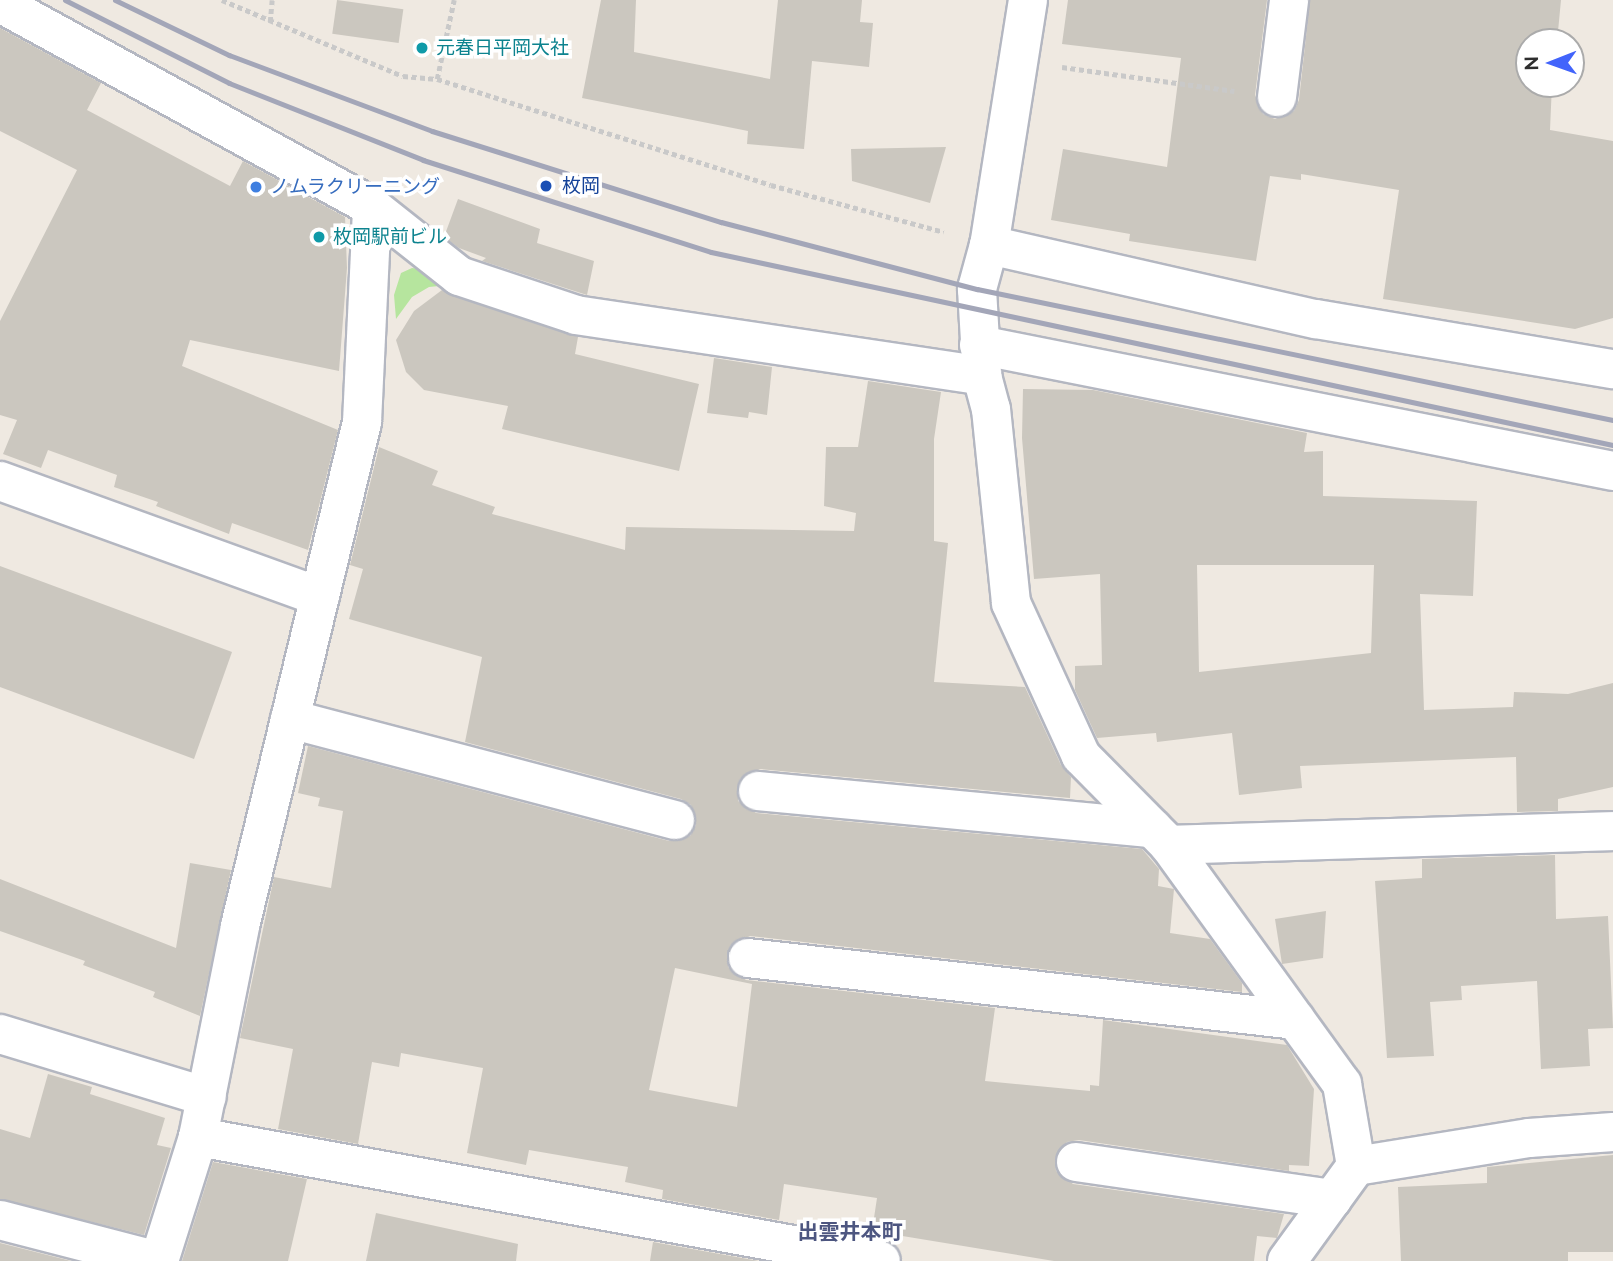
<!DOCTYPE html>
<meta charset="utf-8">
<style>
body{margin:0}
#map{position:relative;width:1613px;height:1261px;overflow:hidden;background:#efe9e1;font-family:Raleway,"Noto Sans JP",sans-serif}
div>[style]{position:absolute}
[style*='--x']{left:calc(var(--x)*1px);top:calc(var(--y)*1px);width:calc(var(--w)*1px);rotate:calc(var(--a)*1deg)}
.green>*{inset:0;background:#b6e59e}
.building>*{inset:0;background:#cbc7bf;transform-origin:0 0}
.path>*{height:4.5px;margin-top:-2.25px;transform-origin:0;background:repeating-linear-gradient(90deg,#c9c9c9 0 5px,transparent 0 8.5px)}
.roads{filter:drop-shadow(2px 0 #b4b7c1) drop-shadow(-2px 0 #b4b7c1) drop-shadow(0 2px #b4b7c1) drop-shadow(0 -2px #b4b7c1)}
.minor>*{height:38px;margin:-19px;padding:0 19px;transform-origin:19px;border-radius:19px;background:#fff}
.rail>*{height:5px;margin:-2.5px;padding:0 2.5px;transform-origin:2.5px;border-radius:2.5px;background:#a3a6b8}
.dots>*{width:19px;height:19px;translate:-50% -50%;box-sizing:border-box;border:4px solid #fff;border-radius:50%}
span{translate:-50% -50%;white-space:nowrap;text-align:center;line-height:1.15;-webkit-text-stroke:7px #fff;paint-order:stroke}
.culture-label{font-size:19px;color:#0d838f}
.left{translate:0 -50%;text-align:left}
.transit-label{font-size:19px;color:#164399}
.shop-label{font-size:19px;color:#366cbe}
.neighbourhood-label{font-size:21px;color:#4d5680;font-weight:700}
.north{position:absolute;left:1515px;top:28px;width:70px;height:70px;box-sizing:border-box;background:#fff;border:2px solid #ababab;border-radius:50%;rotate:269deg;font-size:19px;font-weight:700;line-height:28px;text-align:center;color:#2e2e2e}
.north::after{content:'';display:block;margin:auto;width:24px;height:32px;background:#4264fb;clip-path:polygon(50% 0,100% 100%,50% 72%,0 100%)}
</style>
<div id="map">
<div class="green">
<div style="clip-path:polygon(412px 268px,432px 270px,449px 285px,429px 287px,412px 297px,396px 319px,394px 295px,401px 273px)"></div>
</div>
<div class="building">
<div style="left:337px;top:0;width:67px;height:34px;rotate:8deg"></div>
<div style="clip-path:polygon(601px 0,636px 0,634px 52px,770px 79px,778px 0,862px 0,860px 22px,873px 23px,869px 67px,812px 61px,804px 149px,747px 144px,748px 131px,582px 98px)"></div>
<div style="clip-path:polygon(1068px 0,1267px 0,1255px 95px,1263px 114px,1275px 119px,1294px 111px,1299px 100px,1310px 0,1561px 0,1557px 42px,1529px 42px,1529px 84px,1552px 84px,1550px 130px,1613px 141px,1613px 318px,1575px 329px,1383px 299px,1399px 190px,1301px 174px,1301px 180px,1270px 176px,1256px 261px,1129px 241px,1130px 234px,1051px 220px,1063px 149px,1167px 167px,1181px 58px,1062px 44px)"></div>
<div style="clip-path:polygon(0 28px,101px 83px,87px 110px,230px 186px,243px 161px,345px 217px,347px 268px,339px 371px,190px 340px,182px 366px,338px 430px,308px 550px,232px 523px,229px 534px,156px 506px,158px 502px,114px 487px,117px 475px,48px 450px,41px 468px,3px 454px,17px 420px,0 415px,0 321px,77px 170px,0 131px)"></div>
<div style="clip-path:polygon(946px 147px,930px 203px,852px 181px,851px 149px)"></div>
<div style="clip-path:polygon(458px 199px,540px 229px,537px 243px,594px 261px,587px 295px,482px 261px,486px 258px,459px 248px,444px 237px)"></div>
<div style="clip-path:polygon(442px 290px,578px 337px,575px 354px,699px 384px,679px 471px,502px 429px,508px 406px,424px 390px,406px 372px,396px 340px,414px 311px)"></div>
<div style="clip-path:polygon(714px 358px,772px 367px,767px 415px,749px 412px,748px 418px,707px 413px)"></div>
<div style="clip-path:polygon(evenodd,868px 381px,941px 392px,934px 439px,934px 541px,948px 543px,934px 682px,1025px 687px,1061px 765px,1071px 777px,1070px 798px,760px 769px,740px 779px,738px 801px,756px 813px,1142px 849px,1159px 869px,1158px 886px,1174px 889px,1170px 933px,1210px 939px,1242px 983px,1242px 992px,750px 936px,730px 946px,728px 967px,746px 980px,995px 1008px,985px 1081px,1090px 1091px,1090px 1085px,1099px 1086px,1103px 1020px,1287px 1045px,1314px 1089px,1309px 1166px,1289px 1165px,1289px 1171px,1079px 1140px,1067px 1142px,1055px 1158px,1056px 1171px,1073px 1184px,1284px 1214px,1277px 1238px,1257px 1236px,1254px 1261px,1054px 1261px,872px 1231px,877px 1198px,784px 1184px,779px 1220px,662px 1199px,663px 1190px,625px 1182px,628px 1167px,529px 1150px,526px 1165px,467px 1153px,483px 1068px,401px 1053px,399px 1067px,372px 1062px,358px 1144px,278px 1129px,293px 1049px,240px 1038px,274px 877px,331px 888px,343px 811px,318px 806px,320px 798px,298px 793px,308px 746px,669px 841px,690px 836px,696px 825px,691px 805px,681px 799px,465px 742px,482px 657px,349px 619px,363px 569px,350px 565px,379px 447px,438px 471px,432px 485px,495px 507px,492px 514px,625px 550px,626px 527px,854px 531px,856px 513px,824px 506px,826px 447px,858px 447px,868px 381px,675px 968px,752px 984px,737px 1107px,649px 1090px,675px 968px)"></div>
<div style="clip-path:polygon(evenodd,1023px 389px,1093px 390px,1307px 433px,1304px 452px,1323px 451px,1323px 496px,1477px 501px,1473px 596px,1420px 594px,1424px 710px,1513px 707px,1514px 692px,1568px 694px,1613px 683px,1613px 787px,1558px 799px,1558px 811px,1517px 812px,1516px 757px,1300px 766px,1302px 788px,1239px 795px,1232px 733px,1157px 742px,1156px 733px,1097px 738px,1075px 690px,1075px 666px,1102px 665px,1100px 574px,1034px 579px,1022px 438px,1023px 389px,1197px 565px,1374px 565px,1371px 653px,1199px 672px,1197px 565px)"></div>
<div style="clip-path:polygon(0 566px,232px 652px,194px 759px,0 687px)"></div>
<div style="clip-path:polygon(1555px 855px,1556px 919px,1608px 916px,1613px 1028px,1588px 1029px,1590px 1066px,1541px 1069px,1537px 981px,1461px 986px,1462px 1000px,1430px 1002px,1434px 1056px,1387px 1058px,1375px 881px,1422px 878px,1422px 859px)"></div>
<div style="clip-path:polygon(190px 863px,231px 870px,200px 1016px,153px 997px,155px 992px,83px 965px,85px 961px,0 931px,0 879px,176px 948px)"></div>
<div style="clip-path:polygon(1326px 911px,1323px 958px,1282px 964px,1275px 919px)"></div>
<div style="clip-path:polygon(48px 1074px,92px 1087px,90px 1094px,165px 1118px,157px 1145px,171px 1148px,144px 1235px,0 1199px,0 1129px,30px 1138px)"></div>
<div style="clip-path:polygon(1613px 1155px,1613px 1252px,1568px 1252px,1568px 1261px,1401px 1261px,1398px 1187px,1487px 1183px,1487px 1167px)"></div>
<div style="clip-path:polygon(213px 1162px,307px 1179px,288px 1261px,182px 1261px)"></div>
<div style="clip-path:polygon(376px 1213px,518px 1244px,516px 1261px,366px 1261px)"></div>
<div style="clip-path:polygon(653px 1242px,759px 1261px,650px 1261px)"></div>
<div style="clip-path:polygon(0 1243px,71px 1261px,0 1261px)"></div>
</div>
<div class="path">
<div style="--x:222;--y:0;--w:196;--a:22.8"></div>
<div style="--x:403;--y:76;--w:34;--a:5"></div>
<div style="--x:437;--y:79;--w:350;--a:17.6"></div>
<div style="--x:771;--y:185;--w:179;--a:15.2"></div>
<div style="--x:270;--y:22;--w:22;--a:-85"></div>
<div style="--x:1062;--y:67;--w:174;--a:7.9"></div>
<div style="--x:437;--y:79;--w:81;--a:-77.9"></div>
</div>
<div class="roads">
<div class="minor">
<div style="--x:1028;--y:0;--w:248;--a:99"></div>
<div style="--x:989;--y:245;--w:46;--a:105.3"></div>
<div style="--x:977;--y:289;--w:87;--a:86.7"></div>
<div style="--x:982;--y:376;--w:34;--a:75"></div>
<div style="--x:991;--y:409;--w:195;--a:84.1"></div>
<div style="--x:1011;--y:603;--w:168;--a:65.4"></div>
<div style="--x:1081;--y:756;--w:125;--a:45.3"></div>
<div style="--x:1169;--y:845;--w:295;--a:54.1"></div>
<div style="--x:1342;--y:1084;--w:83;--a:80.3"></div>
<div style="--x:0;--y:3;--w:424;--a:28.7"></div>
<div style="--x:372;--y:207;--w:111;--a:38.4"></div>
<div style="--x:459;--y:276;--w:123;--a:18.4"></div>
<div style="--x:576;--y:315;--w:411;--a:8.5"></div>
<div style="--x:1277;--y:97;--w:98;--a:-82.9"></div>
<div style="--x:989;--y:245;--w:335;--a:12.8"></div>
<div style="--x:1316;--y:319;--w:301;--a:9.6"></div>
<div style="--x:979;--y:345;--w:646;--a:11.24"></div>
<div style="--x:0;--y:481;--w:340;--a:19.9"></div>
<div style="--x:290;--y:719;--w:398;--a:14.7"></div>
<div style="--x:758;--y:791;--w:396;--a:5.4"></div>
<div style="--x:1169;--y:845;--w:444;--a:-1.8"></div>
<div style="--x:748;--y:958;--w:551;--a:6.45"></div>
<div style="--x:0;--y:1034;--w:216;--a:16.9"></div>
<div style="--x:198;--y:1137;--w:694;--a:10.29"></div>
<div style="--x:1076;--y:1162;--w:259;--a:8.2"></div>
<div style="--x:0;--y:1220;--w:164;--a:14.5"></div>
<div style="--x:159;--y:1261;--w:130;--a:-72.5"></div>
<div style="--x:198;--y:1137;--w:215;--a:-78.7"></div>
<div style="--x:240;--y:926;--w:519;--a:-76.39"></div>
<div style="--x:362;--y:422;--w:215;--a:-87.3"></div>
<div style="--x:1287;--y:1261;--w:117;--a:-54"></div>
<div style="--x:1356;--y:1166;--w:175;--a:-9.2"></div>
<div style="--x:1529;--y:1138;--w:84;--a:-4.1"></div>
</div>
</div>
<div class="rail">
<div style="--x:65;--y:0;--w:184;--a:26.8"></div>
<div style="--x:229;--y:83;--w:209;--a:21.6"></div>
<div style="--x:423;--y:160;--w:302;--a:17.7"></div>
<div style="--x:711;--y:252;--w:922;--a:12.08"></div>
<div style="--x:115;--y:0;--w:127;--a:25.8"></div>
<div style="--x:229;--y:55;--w:217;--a:20.5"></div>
<div style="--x:432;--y:131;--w:303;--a:17.5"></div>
<div style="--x:721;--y:222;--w:265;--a:14.7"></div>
<div style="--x:977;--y:289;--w:649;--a:11.64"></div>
</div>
<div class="dots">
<div style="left:422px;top:48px;background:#0f9aa8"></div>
<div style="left:546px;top:186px;background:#1a4fb4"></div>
<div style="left:256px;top:187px;background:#3f7fe0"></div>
<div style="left:319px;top:237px;background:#0f9aa8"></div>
</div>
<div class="culture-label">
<span class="left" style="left:436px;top:48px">元春日平岡大社</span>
<span class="left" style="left:333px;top:237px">枚岡駅前ビル</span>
</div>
<div class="transit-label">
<span class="left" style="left:562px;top:186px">枚岡</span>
</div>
<div class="shop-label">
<span class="left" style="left:270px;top:187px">ノムラクリーニング</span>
</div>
<div class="neighbourhood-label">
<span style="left:850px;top:1232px">出雲井本町</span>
</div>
<div class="north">N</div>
</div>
